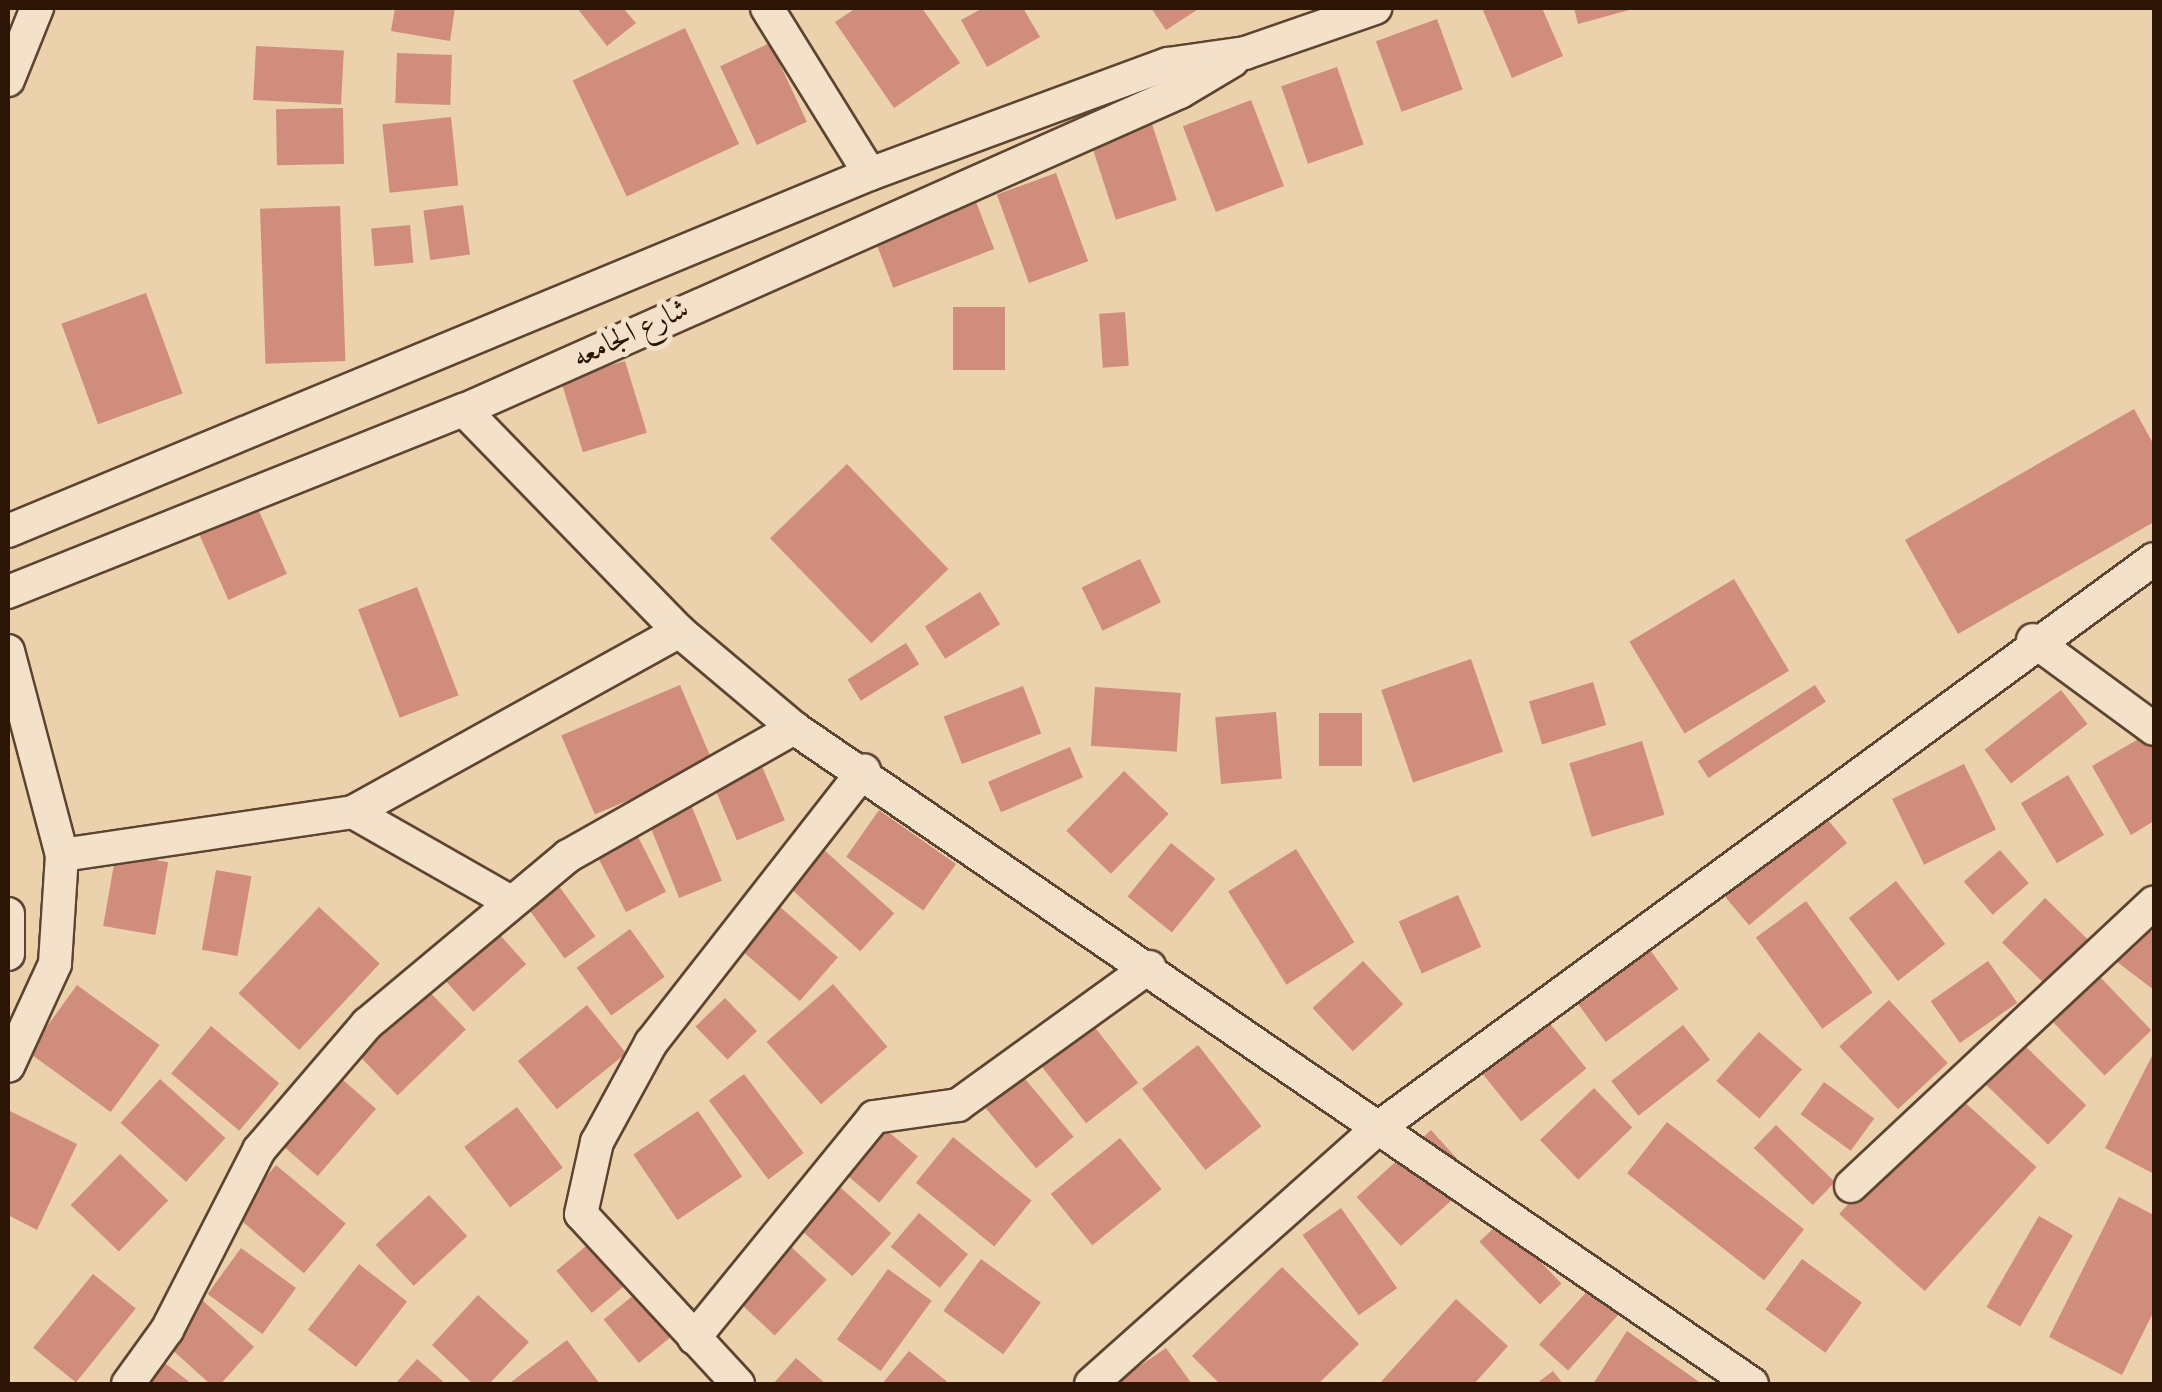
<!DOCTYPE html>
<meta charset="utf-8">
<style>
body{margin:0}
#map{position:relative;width:2162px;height:1392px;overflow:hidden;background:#ecd1ad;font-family:Vollkorn,Amiri,serif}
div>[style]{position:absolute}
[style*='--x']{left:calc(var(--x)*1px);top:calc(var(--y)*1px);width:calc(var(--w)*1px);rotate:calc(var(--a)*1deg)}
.building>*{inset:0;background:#d08d7b;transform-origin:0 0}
.roads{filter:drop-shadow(2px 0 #5d4430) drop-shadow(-2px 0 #5d4430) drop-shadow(0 2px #5d4430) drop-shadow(0 -2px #5d4430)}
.minor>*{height:32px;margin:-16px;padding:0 16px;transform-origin:16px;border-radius:16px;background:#f3e1ca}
span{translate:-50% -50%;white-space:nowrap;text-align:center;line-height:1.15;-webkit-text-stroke:10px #f3e1ca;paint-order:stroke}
.street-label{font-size:30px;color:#2d1506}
.frame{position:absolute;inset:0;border:10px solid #2d1506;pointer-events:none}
</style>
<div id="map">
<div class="building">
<div style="clip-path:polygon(395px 8px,455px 8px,450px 41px,391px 31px)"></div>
<div style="clip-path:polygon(577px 8px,623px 8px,636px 23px,607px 46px)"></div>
<div style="clip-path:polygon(856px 8px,922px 8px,960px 63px,894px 108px,835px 22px)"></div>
<div style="clip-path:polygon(983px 8px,1023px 8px,1040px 37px,987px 67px,961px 20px)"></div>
<div style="clip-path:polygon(1151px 8px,1200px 8px,1166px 30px)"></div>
<div style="clip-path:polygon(1482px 8px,1542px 8px,1563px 56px,1512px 78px)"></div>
<div style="clip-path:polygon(1574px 8px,1632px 8px,1633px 9px,1578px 24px)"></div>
<div style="left:1437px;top:19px;width:75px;height:65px;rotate:70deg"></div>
<div style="left:685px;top:28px;width:128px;height:124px;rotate:65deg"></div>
<div style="left:770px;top:43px;width:87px;height:55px;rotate:65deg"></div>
<div style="left:256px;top:46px;width:88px;height:54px;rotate:3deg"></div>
<div style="left:397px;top:53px;width:55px;height:50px;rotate:2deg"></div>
<div style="left:1337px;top:67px;width:82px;height:59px;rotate:71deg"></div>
<div style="left:1251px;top:100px;width:92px;height:73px;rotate:69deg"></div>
<div style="left:343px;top:108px;width:56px;height:67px;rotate:89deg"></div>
<div style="left:451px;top:117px;width:69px;height:69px;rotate:84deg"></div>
<div style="left:1152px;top:124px;width:80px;height:64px;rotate:72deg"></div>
<div style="left:1056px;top:173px;width:94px;height:63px;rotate:70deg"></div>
<div style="left:973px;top:194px;width:59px;height:108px;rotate:69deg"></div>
<div style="left:463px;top:205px;width:50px;height:40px;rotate:82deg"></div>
<div style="left:340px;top:206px;width:155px;height:80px;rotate:88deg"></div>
<div style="left:410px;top:225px;width:38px;height:39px;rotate:85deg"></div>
<div style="left:146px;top:293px;width:107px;height:90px;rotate:70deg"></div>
<div style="left:1005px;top:307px;width:63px;height:52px;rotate:90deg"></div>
<div style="left:1125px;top:312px;width:54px;height:26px;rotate:86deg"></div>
<div style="left:625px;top:361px;width:75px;height:67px;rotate:73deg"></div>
<div style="clip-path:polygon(2134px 409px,2154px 445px,2154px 522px,1958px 634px,1905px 540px)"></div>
<div style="left:847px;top:464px;width:146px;height:107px;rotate:46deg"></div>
<div style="left:258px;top:509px;width:71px;height:64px;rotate:66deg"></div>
<div style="left:1140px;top:559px;width:48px;height:65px;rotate:64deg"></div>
<div style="left:1734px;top:579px;width:107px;height:122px;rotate:59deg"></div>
<div style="left:417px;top:587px;width:116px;height:63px;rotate:69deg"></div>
<div style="left:980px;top:592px;width:38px;height:65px;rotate:58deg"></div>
<div style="left:906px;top:643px;width:25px;height:69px;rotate:58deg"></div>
<div style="left:1471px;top:659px;width:98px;height:95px;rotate:71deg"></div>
<div style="left:1593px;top:682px;width:45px;height:67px;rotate:73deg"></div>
<div style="left:680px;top:685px;width:86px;height:129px;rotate:67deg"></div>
<div style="left:1815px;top:685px;width:20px;height:140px;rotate:57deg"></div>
<div style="left:1023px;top:686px;width:51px;height:85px;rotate:69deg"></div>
<div style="left:1095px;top:687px;width:86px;height:59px;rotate:4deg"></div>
<div style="left:2061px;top:690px;width:43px;height:97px;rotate:52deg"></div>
<div style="left:1276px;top:712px;width:67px;height:61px;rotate:85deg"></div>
<div style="left:1319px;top:713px;width:43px;height:53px"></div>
<div style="clip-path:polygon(2154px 730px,2154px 821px,2131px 835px,2092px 766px)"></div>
<div style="left:1642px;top:741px;width:77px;height:76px;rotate:73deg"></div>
<div style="left:1070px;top:747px;width:33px;height:89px;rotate:67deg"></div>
<div style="left:761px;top:764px;width:61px;height:52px;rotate:67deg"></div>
<div style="left:1964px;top:764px;width:73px;height:80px;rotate:64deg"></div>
<div style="left:1124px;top:771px;width:62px;height:83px;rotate:44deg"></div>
<div style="left:2068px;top:775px;width:70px;height:55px;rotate:59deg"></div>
<div style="left:690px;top:802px;width:85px;height:46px;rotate:68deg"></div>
<div style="left:879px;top:810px;width:94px;height:57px;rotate:35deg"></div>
<div style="left:1822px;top:813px;width:39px;height:128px;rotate:50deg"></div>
<div style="left:632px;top:825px;width:75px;height:45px;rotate:63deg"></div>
<div style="left:1171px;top:843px;width:57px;height:69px;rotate:39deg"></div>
<div style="left:823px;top:849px;width:96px;height:51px;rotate:42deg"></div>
<div style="left:1296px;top:849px;width:110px;height:80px;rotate:58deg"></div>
<div style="left:2000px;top:850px;width:44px;height:48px;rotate:49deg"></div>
<div style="left:116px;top:853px;width:53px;height:74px;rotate:10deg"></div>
<div style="left:216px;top:870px;width:36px;height:81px;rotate:10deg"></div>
<div style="left:1896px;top:881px;width:80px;height:60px;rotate:52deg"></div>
<div style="left:556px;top:882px;width:67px;height:38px;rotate:54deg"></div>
<div style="left:1458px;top:895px;width:57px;height:65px;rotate:66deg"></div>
<div style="left:2045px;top:898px;width:64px;height:62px;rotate:44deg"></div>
<div style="left:1806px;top:901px;width:113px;height:62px;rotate:54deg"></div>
<div style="left:779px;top:906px;width:78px;height:58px;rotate:41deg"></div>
<div style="left:319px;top:907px;width:83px;height:118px;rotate:43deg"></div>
<div style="clip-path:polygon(2139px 922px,2154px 934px,2154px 990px,2112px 958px)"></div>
<div style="left:490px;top:924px;width:54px;height:71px;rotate:48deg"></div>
<div style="left:630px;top:929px;width:59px;height:66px;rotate:54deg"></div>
<div style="left:1645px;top:943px;width:57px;height:90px;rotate:54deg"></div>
<div style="left:1363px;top:961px;width:59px;height:69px;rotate:47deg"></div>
<div style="left:1988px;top:961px;width:51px;height:70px;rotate:55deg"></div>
<div style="left:2100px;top:977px;width:74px;height:65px;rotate:46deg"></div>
<div style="left:420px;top:982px;width:66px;height:95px;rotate:46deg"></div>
<div style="left:833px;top:984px;width:83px;height:88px;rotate:49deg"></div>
<div style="left:77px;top:985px;width:102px;height:83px;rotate:36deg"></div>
<div style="left:725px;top:998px;width:46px;height:41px;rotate:46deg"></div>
<div style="left:1889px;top:1000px;width:86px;height:68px;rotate:47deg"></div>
<div style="left:587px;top:1005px;width:62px;height:89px;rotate:51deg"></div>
<div style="left:1079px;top:1007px;width:96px;height:66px;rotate:52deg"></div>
<div style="left:1543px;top:1015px;width:69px;height:84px;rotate:51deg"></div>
<div style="left:1683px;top:1025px;width:44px;height:91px;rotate:52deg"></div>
<div style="left:211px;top:1026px;width:89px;height:62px;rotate:40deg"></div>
<div style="left:1759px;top:1032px;width:57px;height:65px;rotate:41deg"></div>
<div style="left:2023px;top:1044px;width:88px;height:55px;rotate:44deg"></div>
<div style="left:1198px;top:1045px;width:103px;height:71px;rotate:52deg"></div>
<div style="clip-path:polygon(2154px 1052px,2154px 1174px,2105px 1148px)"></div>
<div style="left:1010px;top:1061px;width:99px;height:49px;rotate:50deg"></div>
<div style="left:336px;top:1074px;width:53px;height:89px;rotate:41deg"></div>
<div style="left:744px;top:1074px;width:99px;height:44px;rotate:53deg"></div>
<div style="left:160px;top:1079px;width:88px;height:59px;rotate:42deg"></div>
<div style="left:1824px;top:1082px;width:62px;height:40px;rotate:36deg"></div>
<div style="left:1594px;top:1088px;width:55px;height:75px;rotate:46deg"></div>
<div style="left:1951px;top:1090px;width:115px;height:167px;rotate:42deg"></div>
<div style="left:517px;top:1107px;width:76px;height:66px;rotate:53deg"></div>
<div style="clip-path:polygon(8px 1110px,77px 1144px,37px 1230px,8px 1215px)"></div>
<div style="left:698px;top:1111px;width:79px;height:78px;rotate:56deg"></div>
<div style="left:1667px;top:1122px;width:174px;height:65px;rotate:38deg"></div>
<div style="left:878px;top:1123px;width:52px;height:60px;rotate:40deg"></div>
<div style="left:1776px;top:1125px;width:82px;height:32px;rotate:44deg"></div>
<div style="left:1431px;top:1130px;width:66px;height:100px;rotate:48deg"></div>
<div style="left:953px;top:1137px;width:101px;height:59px;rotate:39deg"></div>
<div style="left:1120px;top:1138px;width:66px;height:89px;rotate:51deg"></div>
<div style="left:120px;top:1154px;width:67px;height:71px;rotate:44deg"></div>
<div style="left:276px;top:1165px;width:91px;height:65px;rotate:40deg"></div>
<div style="left:831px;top:1179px;width:81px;height:58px;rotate:42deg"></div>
<div style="left:429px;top:1195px;width:56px;height:73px;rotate:47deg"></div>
<div style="clip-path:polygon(2119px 1197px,2154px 1215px,2154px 1311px,2122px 1375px,2049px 1337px)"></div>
<div style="left:1341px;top:1208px;width:98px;height:47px;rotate:55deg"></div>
<div style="left:919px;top:1213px;width:64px;height:44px;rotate:40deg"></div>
<div style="left:2039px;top:1216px;width:39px;height:105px;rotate:30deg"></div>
<div style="left:1501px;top:1221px;width:87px;height:30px;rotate:46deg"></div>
<div style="left:771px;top:1228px;width:76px;height:76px;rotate:43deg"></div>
<div style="left:604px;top:1231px;width:55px;height:62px;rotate:50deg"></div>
<div style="left:241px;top:1248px;width:68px;height:57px;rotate:36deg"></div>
<div style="left:981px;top:1259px;width:74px;height:64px;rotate:36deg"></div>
<div style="left:1802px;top:1259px;width:74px;height:62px;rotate:36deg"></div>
<div style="left:359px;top:1264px;width:61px;height:83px;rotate:38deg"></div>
<div style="clip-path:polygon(1282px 1267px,1359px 1344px,1318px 1384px,1220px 1384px,1192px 1356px)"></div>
<div style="left:888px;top:1269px;width:54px;height:87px;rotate:36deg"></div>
<div style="left:93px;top:1274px;width:55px;height:95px;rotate:39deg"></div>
<div style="left:1598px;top:1279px;width:39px;height:88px;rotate:42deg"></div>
<div style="left:651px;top:1281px;width:56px;height:61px;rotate:51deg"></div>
<div style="clip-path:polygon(478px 1295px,529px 1342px,489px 1384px,473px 1384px,432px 1345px)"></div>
<div style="clip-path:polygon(1456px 1299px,1508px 1346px,1474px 1384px,1379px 1384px)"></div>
<div style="left:202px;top:1300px;width:70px;height:57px;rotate:42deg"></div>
<div style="clip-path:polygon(1627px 1331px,1702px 1384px,1593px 1384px)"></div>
<div style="clip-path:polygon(567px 1340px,600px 1384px,513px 1384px,511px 1382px)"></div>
<div style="clip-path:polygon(1166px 1348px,1192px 1384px,1113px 1384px)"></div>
<div style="clip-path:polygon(909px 1351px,950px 1384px,882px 1384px)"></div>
<div style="clip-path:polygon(157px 1357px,192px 1384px,136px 1384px)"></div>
<div style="clip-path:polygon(796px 1358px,826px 1384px,773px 1384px)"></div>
<div style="clip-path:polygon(417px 1359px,446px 1384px,395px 1384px)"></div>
<div style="clip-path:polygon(1553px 1371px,1563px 1384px,1536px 1384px)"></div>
</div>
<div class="roads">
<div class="minor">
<div style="--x:767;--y:8;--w:195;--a:58.2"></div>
<div style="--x:8;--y:80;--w:78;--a:-68.1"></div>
<div style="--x:464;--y:410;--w:308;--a:45.8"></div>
<div style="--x:679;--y:631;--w:150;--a:40.1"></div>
<div style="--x:794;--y:728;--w:1161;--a:34.4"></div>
<div style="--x:8;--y:531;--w:933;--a:-22.5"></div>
<div style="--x:870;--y:174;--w:318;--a:-20.3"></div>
<div style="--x:1168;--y:64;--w:78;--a:-8.1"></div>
<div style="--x:1245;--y:53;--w:138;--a:-19.1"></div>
<div style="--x:8;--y:592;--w:491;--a:-21.8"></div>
<div style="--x:464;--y:410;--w:783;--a:-23.95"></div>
<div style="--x:1180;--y:92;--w:61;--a:-30.8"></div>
<div style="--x:2033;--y:640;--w:150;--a:36.3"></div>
<div style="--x:8;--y:651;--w:211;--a:75.2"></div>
<div style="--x:62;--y:855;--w:109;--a:93.7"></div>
<div style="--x:55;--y:964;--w:112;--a:114.7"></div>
<div style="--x:353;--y:812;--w:177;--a:29.7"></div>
<div style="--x:62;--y:855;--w:294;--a:-8.4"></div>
<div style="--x:353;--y:812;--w:373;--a:-29"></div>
<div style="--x:8;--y:914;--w:40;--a:90"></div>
<div style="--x:1851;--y:1186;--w:415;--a:-43.1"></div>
<div style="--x:694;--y:1338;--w:285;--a:-50.8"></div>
<div style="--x:874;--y:1117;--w:85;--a:-8.1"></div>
<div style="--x:958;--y:1105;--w:236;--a:-35.8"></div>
<div style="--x:128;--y:1384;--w:67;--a:-54.2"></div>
<div style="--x:167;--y:1330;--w:202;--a:-62.9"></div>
<div style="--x:259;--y:1150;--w:166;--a:-49.4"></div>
<div style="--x:367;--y:1024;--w:262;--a:-39.9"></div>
<div style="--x:568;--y:856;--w:260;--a:-29.5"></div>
<div style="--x:738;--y:1384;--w:231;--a:-132.7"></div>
<div style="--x:581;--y:1214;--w:74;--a:-77.5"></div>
<div style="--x:597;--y:1142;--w:113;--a:-61.4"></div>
<div style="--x:651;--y:1043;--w:346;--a:-52"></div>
<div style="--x:1091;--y:1384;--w:385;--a:-41.7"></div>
<div style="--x:1378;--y:1128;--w:962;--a:-36.25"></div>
</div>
</div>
<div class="street-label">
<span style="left:631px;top:334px;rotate:-25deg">شارع الجامعه</span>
</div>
<div class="frame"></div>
</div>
